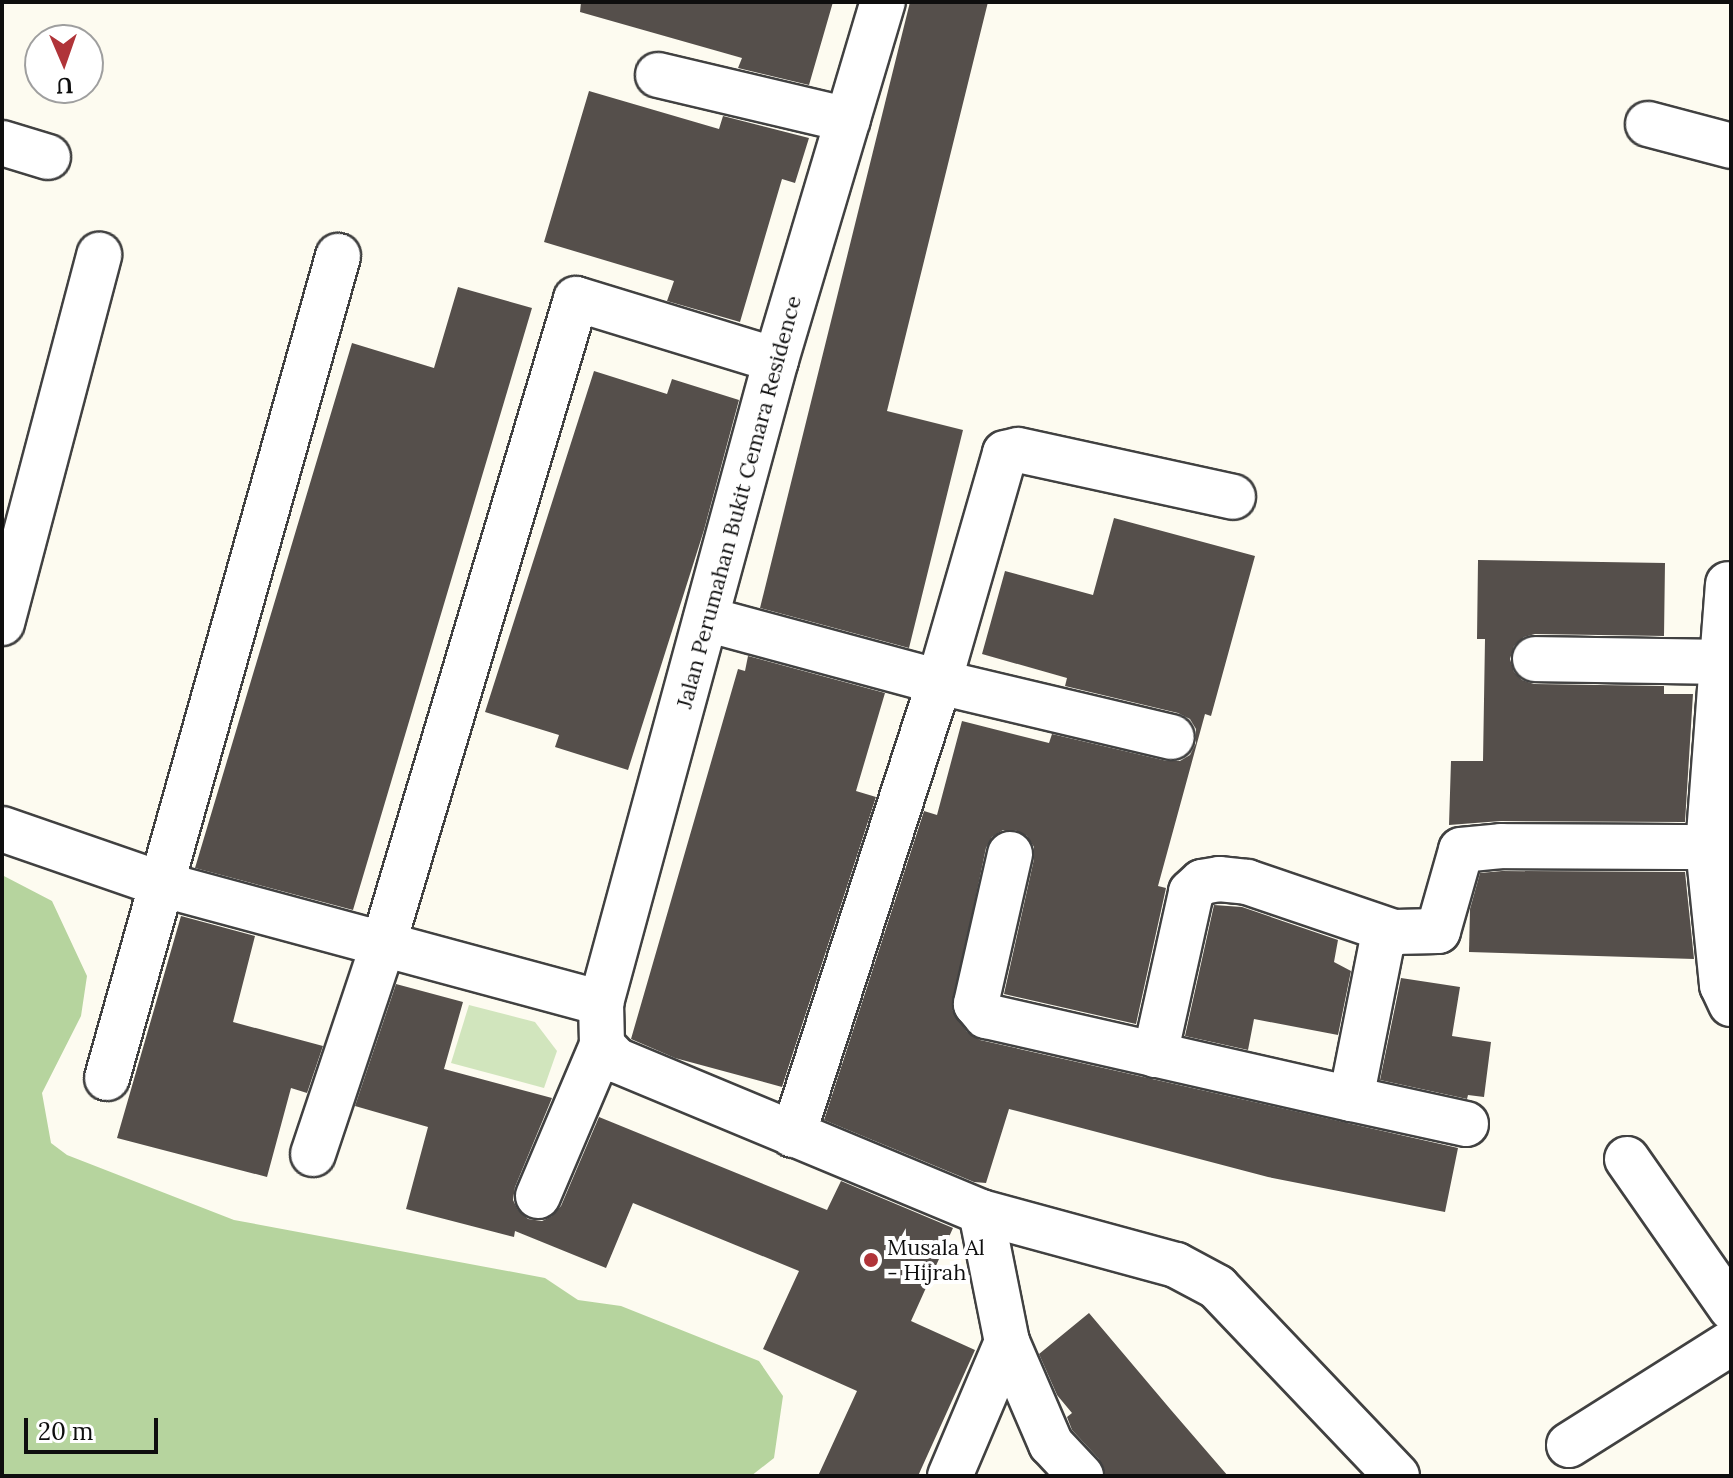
<!DOCTYPE html>
<style>
body{margin:0}
#map{position:relative;width:1733px;height:1478px;overflow:hidden;background:#fdfbf0;font-family:Lora,serif}
div>[style]{position:absolute}
[style*='--x']{left:calc(var(--x)*1px);top:calc(var(--y)*1px);width:calc(var(--w)*1px);rotate:calc(var(--a)*1deg)}
.green>*{inset:0;background:#d1e5bd}
.forest>*{inset:0;background:#b6d49e}
.building>*{inset:0;background:#554f4b}
.roads{filter:drop-shadow(2px 0 #414141) drop-shadow(-2px 0 #414141) drop-shadow(0 2px #414141) drop-shadow(0 -2px #414141)}
.minor>*{height:44px;margin:-22px;padding:0 22px;transform-origin:22px;border-radius:22px;background:#fff}
.dots>*{width:22px;height:22px;translate:-50% -50%;box-sizing:border-box;border:4px solid #fff;border-radius:50%}
span{translate:-50% -50%;white-space:nowrap;text-align:center;line-height:1.15;-webkit-text-stroke:8px #fff;paint-order:stroke}
.street-label{font-size:22px;color:#0e0e0e}
.poi-label{font-size:22px;color:#0e0e0e}
.left{translate:0 -50%;text-align:left}
.frame{position:absolute;inset:0;border:4px solid #0e0e0e;pointer-events:none}
.north{position:absolute;left:24px;top:24px;width:80px;height:80px;box-sizing:border-box;background:#fff;border:2px solid #9f9f9f;border-radius:50%;rotate:178deg;font-size:22px;font-weight:700;line-height:32px;text-align:center;color:#0e0e0e}
.north::after{content:'';display:block;margin:auto;width:28px;height:36px;background:#b03439;clip-path:polygon(50% 0,100% 100%,50% 72%,0 100%)}
.scale{position:absolute;left:24px;top:1418px;width:134px;height:36px;box-sizing:border-box;border:4px solid #0e0e0e;border-top:0;padding-left:10px;font-size:24px;line-height:28px;white-space:nowrap;color:#0e0e0e;-webkit-text-stroke:6px #fff;paint-order:stroke}
</style>
<div id="map">
<div class="green">
<div style="clip-path:polygon(469px 1005px,535px 1022px,557px 1051px,544px 1088px,451px 1063px)"></div>
</div>
<div class="forest">
<div style="clip-path:polygon(2px 875px,52px 901px,87px 976px,81px 1016px,42px 1093px,51px 1143px,67px 1155px,234px 1220px,545px 1278px,578px 1300px,621px 1306px,759px 1361px,783px 1396px,774px 1458px,751px 1476px,2px 1476px)"></div>
</div>
<div class="building">
<div style="clip-path:polygon(581px 2px,833px 2px,809px 85px,738px 68px,742px 58px,580px 12px)"></div>
<div style="clip-path:polygon(910px 2px,988px 2px,887px 411px,963px 430px,909px 648px,760px 608px)"></div>
<div style="clip-path:polygon(589px 91px,719px 129px,723px 116px,809px 138px,795px 183px,782px 179px,740px 322px,667px 301px,674px 281px,544px 242px)"></div>
<div style="clip-path:polygon(458px 287px,532px 308px,353px 910px,195px 868px,352px 343px,434px 368px)"></div>
<div style="clip-path:polygon(594px 371px,667px 394px,672px 379px,739px 400px,704px 530px,628px 770px,555px 747px,559px 735px,485px 712px)"></div>
<div style="clip-path:polygon(1114px 518px,1255px 556px,1211px 716px,1205px 714px,1158px 886px,1166px 888px,1136px 1024px,1004px 994px,1034px 859px,1034px 847px,1027px 836px,1015px 830px,1003px 830px,992px 837px,986px 848px,952px 1010px,967px 1032px,980px 1040px,1458px 1148px,1445px 1212px,1268px 1177px,1009px 1109px,986px 1183px,974px 1182px,824px 1120px,924px 811px,937px 815px,962px 721px,1049px 743px,1052px 734px,1167px 761px,1180px 761px,1190px 755px,1196px 743px,1196px 729px,1190px 719px,1178px 713px,1065px 686px,1067px 678px,982px 654px,1005px 571px,1093px 595px)"></div>
<div style="clip-path:polygon(1478px 560px,1665px 563px,1664px 636px,1535px 634px,1524px 637px,1514px 646px,1510px 659px,1514px 672px,1522px 680px,1534px 684px,1664px 686px,1664px 694px,1693px 694px,1685px 822px,1501px 821px,1449px 825px,1451px 761px,1483px 761px,1485px 639px,1477px 639px)"></div>
<div style="clip-path:polygon(748px 656px,885px 693px,856px 791px,876px 797px,782px 1087px,675px 1058px,631px 1039px,738px 669px,745px 671px)"></div>
<div style="clip-path:polygon(1502px 871px,1685px 872px,1694px 959px,1469px 952px,1470px 909px,1480px 873px)"></div>
<div style="clip-path:polygon(1214px 905px,1242px 907px,1338px 940px,1334px 962px,1351px 971px,1338px 1035px,1254px 1019px,1248px 1050px,1185px 1036px)"></div>
<div style="clip-path:polygon(181px 916px,255px 936px,233px 1022px,323px 1046px,307px 1093px,291px 1088px,267px 1177px,117px 1138px)"></div>
<div style="clip-path:polygon(1401px 978px,1460px 987px,1452px 1036px,1491px 1042px,1484px 1097px,1468px 1095px,1467px 1099px,1380px 1080px)"></div>
<div style="clip-path:polygon(396px 984px,463px 1002px,444px 1069px,552px 1098px,515px 1187px,513px 1200px,518px 1210px,528px 1219px,542px 1221px,552px 1216px,561px 1206px,599px 1117px,827px 1210px,841px 1181px,953px 1228px,911px 1321px,975px 1350px,918px 1476px,818px 1476px,857px 1391px,763px 1349px,799px 1271px,633px 1203px,606px 1268px,515px 1231px,514px 1237px,406px 1209px,428px 1127px,355px 1106px)"></div>
<div style="clip-path:polygon(1089px 1313px,1171px 1410px,1228px 1476px,1105px 1476px,1099px 1459px,1072px 1430px,1067px 1417px,1072px 1413px,1057px 1395px,1039px 1354px)"></div>
</div>
<div class="roads">
<div class="minor">
<div style="--x:658;--y:75;--w:195;--a:13.3"></div>
<div style="--x:1648;--y:124;--w:86;--a:14.8"></div>
<div style="--x:2;--y:143;--w:48;--a:16.9"></div>
<div style="--x:706;--y:619;--w:241;--a:15.1"></div>
<div style="--x:939;--y:682;--w:239;--a:13.3"></div>
<div style="--x:2;--y:623;--w:381;--a:-75.2"></div>
<div style="--x:1535;--y:659;--w:187;--a:0.9"></div>
<div style="--x:1722;--y:662;--w:186;--a:94.3"></div>
<div style="--x:1708;--y:847;--w:139;--a:84.2"></div>
<div style="--x:1722;--y:985;--w:21;--a:65"></div>
<div style="--x:1722;--y:662;--w:78;--a:-85.6"></div>
<div style="--x:2;--y:829;--w:171;--a:19.1"></div>
<div style="--x:164;--y:885;--w:453;--a:15.1"></div>
<div style="--x:601;--y:1003;--w:42;--a:88.6"></div>
<div style="--x:602;--y:1045;--w:21;--a:47"></div>
<div style="--x:616;--y:1060;--w:395;--a:22.6"></div>
<div style="--x:981;--y:1212;--w:133;--a:78.7"></div>
<div style="--x:1007;--y:1342;--w:111;--a:66.7"></div>
<div style="--x:1051;--y:1444;--w:44;--a:46.8"></div>
<div style="--x:1010;--y:854;--w:154;--a:102.8"></div>
<div style="--x:976;--y:1004;--w:16;--a:50"></div>
<div style="--x:986;--y:1016;--w:374;--a:12.8"></div>
<div style="--x:601;--y:1003;--w:666;--a:-74.78"></div>
<div style="--x:776;--y:360;--w:374;--a:-73.4"></div>
<div style="--x:1155;--y:1055;--w:167;--a:-77.5"></div>
<div style="--x:1191;--y:892;--w:15;--a:-42"></div>
<div style="--x:1202;--y:882;--w:17;--a:-10"></div>
<div style="--x:1219;--y:879;--w:28;--a:6"></div>
<div style="--x:1247;--y:882;--w:155;--a:18.8"></div>
<div style="--x:107;--y:1078;--w:854;--a:-74.3"></div>
<div style="--x:1466;--y:1124;--w:118;--a:-167.7"></div>
<div style="--x:1351;--y:1099;--w:159;--a:-78.8"></div>
<div style="--x:1382;--y:943;--w:16;--a:-43"></div>
<div style="--x:1394;--y:932;--w:44;--a:-1.3"></div>
<div style="--x:1438;--y:931;--w:84;--a:-74.1"></div>
<div style="--x:1461;--y:850;--w:40;--a:-5.7"></div>
<div style="--x:1501;--y:846;--w:207;--a:0.3"></div>
<div style="--x:793;--y:1135;--w:476;--a:-72.1"></div>
<div style="--x:939;--y:682;--w:238;--a:-73.9"></div>
<div style="--x:1005;--y:453;--w:13;--a:-13"></div>
<div style="--x:1018;--y:450;--w:220;--a:12.3"></div>
<div style="--x:313;--y:1154;--w:224;--a:-71.5"></div>
<div style="--x:384;--y:942;--w:671;--a:-73.37"></div>
<div style="--x:576;--y:299;--w:209;--a:17"></div>
<div style="--x:1627;--y:1159;--w:182;--a:55.1"></div>
<div style="--x:538;--y:1196;--w:164;--a:-67"></div>
<div style="--x:981;--y:1212;--w:202;--a:15.2"></div>
<div style="--x:1176;--y:1265;--w:47;--a:28.2"></div>
<div style="--x:1217;--y:1287;--w:261;--a:46.4"></div>
<div style="--x:1569;--y:1445;--w:191;--a:-32.2"></div>
<div style="--x:950;--y:1476;--w:146;--a:-67"></div>
</div>
</div>
<div class="dots">
<div style="left:871px;top:1260px;background:#b03439"></div>
</div>
<div class="street-label">
<span style="left:739px;top:502px;rotate:-75deg">Jalan Perumahan Bukit Cemara Residence</span>
</div>
<div class="poi-label">
<span class="left" style="left:887px;top:1260px">Musala Al<br>- Hijrah</span>
</div>
<div class="frame"></div>
<div class="north">U</div>
<div class="scale">20 m</div>
</div>
